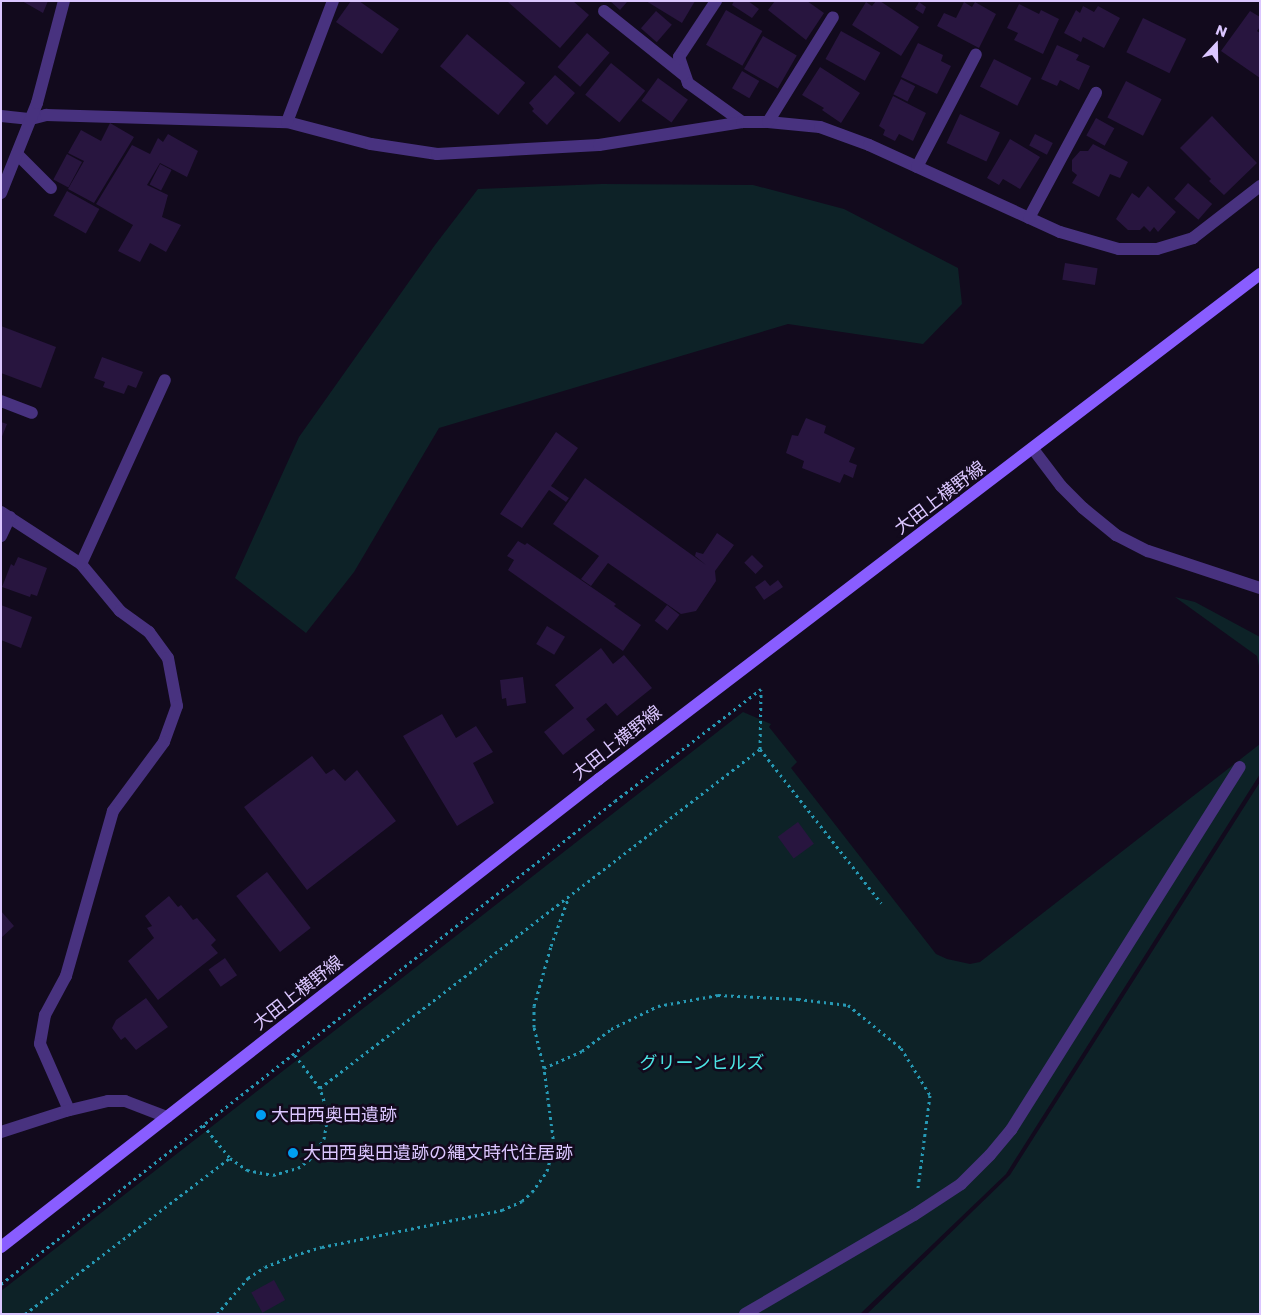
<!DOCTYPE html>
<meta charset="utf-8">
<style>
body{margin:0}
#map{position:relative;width:1261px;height:1315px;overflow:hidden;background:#120a1d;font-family:Poppins,"Noto Sans JP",sans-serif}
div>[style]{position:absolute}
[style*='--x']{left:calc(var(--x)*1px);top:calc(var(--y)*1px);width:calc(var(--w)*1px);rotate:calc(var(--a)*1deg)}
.green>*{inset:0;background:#0d2227}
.building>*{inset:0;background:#28153f;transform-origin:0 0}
.path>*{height:3px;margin-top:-1.5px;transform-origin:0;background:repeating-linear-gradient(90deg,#2699b4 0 2.5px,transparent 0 6.5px)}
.lane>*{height:12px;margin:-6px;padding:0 6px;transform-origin:6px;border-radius:6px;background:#48327f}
.street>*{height:12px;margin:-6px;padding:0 6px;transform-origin:6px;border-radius:6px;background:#48327f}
.secondary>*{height:12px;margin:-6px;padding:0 6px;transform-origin:6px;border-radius:6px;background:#895dff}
.dots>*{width:14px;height:14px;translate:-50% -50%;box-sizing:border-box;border:2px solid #120a1d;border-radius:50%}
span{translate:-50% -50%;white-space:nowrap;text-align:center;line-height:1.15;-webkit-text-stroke:5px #120a1d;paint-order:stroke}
.street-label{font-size:18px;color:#dbc6ff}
.park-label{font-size:18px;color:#4ce5e4}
.poi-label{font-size:18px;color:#dbc6ff}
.left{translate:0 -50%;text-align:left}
.frame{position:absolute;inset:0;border:2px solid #dbc6ff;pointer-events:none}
.north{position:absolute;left:1191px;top:20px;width:50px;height:50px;-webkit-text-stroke:4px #120a1d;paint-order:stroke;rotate:21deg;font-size:14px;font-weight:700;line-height:20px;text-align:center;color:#dbc6ff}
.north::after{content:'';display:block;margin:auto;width:18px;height:22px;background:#dbc6ff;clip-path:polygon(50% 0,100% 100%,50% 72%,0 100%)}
</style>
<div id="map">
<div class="green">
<div style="clip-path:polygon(602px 184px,753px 185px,844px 209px,958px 268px,962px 304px,923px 344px,788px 324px,439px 428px,354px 572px,306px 633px,235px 578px,299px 437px,435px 245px,478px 189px)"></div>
<div style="clip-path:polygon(1175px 597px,1195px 602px,1260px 637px,1260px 671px,1257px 656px)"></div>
<div style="clip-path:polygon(743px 712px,771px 724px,769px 727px,797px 762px,791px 768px,936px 954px,947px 959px,970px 964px,980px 962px,1260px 744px,1260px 774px,1006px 1174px,860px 1314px,1px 1314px,1px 1291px)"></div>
<div style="clip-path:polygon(1260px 782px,1260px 1314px,867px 1314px,1010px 1175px)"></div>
</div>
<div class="building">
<div style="clip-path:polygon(22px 1px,48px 1px,43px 13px)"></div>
<div style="clip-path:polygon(351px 1px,359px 1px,399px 29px,382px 54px,336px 22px)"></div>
<div style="clip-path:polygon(507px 1px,573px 1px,589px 15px,560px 48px)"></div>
<div style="clip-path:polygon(610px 1px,626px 1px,627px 2px,620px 10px)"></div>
<div style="clip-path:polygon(646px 1px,695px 1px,682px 23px)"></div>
<div style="clip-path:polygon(734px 1px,748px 1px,759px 9px,752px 18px,732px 5px)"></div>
<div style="clip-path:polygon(775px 1px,807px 1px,824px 13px,806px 40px,768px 10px)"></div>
<div style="clip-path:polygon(876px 1px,880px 1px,919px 27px,901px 56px,852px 25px,866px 2px,872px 6px)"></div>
<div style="clip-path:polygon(919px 2px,926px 7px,923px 14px,915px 9px)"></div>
<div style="clip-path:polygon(964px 2px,972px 7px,975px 2px,996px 14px,979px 48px,937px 26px,944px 13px,956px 18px)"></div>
<div style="clip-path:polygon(1019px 4px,1039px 14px,1041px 10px,1059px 19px,1043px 54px,1014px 40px,1018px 33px,1007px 28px)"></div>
<div style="clip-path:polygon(1083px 6px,1094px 12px,1098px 6px,1120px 18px,1104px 48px,1083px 37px,1081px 42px,1064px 33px,1076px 10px,1080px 13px)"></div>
<div style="left:726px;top:10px;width:42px;height:40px;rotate:30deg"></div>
<div style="left:656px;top:11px;width:21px;height:23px;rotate:41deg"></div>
<div style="clip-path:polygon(1250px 11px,1260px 17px,1260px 27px,1257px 31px,1260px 33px,1260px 78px,1221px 51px)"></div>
<div style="left:1143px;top:18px;width:48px;height:38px;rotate:26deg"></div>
<div style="left:841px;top:31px;width:45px;height:32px;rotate:29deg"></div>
<div style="left:587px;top:33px;width:30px;height:45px;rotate:41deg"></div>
<div style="left:467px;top:34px;width:76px;height:42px;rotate:40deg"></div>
<div style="left:763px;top:36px;width:39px;height:38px;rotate:30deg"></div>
<div style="clip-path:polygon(918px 43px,943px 55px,941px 61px,951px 66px,937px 94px,901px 77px)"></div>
<div style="clip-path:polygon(1057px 45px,1079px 55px,1076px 60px,1090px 66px,1079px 90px,1060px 80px,1057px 86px,1041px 79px)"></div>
<div style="left:994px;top:59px;width:42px;height:31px;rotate:27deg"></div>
<div style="left:611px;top:63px;width:44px;height:41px;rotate:39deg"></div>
<div style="clip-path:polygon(820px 67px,860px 93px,841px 123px,822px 110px,824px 108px,802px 95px)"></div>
<div style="left:742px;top:71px;width:20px;height:20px;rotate:30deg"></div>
<div style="clip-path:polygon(555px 75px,575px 93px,547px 125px,532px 111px,534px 109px,529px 103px)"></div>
<div style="left:658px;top:78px;width:37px;height:28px;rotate:36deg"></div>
<div style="left:901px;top:79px;width:16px;height:17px;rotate:27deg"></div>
<div style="left:1126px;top:81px;width:40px;height:41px;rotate:27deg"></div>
<div style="clip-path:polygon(893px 96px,926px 113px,913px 141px,899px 134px,895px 141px,883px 135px,885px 130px,879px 126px)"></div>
<div style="left:960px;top:114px;width:44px;height:32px;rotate:25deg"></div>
<div style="clip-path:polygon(1212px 116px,1257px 163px,1224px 195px,1209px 181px,1211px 179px,1180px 148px)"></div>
<div style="left:1096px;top:118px;width:21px;height:20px;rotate:29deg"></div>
<div style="clip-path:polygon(110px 123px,134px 137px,94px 203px,68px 189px,84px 161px,68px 153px,81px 130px,101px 141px)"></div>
<div style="clip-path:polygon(168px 134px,198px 151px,187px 177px,160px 163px,147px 185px,168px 195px,162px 217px,181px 225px,166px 252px,150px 243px,140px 262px,118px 251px,133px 225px,96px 204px,132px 145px,150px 154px,158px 138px,163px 142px)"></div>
<div style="left:1035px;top:134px;width:20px;height:13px;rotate:27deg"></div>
<div style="clip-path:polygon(1010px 139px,1040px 157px,1020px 189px,1003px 179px,999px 185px,987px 178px)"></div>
<div style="clip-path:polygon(1093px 144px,1128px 162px,1120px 178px,1110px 174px,1099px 197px,1072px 183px,1077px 175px,1072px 171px,1072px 160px,1080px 151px,1088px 151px)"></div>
<div style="left:67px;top:154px;width:17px;height:29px;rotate:28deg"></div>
<div style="left:160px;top:164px;width:13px;height:23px;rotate:27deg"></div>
<div style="left:1188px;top:183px;width:32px;height:21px;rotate:41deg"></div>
<div style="clip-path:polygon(1148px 186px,1176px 212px,1158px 232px,1154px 227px,1150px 232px,1144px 226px,1140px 230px,1128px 230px,1116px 219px,1132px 193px,1139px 198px)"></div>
<div style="left:67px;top:191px;width:37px;height:28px;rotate:29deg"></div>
<div style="left:1065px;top:263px;width:33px;height:17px;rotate:9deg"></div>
<div style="clip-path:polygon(1px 326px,56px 347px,41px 388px,1px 373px)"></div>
<div style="clip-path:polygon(102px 357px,143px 372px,136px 388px,128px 385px,124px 394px,103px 387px,105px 382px,94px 378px)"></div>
<div style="clip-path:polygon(806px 418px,826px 426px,824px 433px,855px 448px,849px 462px,857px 465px,853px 478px,844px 474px,840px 483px,802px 468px,804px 461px,786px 453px,792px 435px,798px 436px)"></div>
<div style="clip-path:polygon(1px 422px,7px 424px,1px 439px)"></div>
<div style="clip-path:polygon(556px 432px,578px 448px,551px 486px,569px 498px,566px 502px,549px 490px,522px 528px,500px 514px)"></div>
<div style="clip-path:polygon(585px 478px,706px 565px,695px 556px,696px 552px,703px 554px,717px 533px,734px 545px,715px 571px,716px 581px,696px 611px,681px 614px,608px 563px,591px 586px,581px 579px,599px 556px,553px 524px)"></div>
<div style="clip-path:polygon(518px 541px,525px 545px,527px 543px,616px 604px,614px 606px,641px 625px,623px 651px,508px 570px,514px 560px,507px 556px)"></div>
<div style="left:752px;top:555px;width:16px;height:11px;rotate:45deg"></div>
<div style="clip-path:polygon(18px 557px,47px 568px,37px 596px,31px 594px,30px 597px,2px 587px,11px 564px,14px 566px)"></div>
<div style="clip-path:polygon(765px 580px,770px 586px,778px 580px,783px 587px,764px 600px,755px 587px)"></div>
<div style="clip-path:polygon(1px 605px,32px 617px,21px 648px,1px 640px)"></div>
<div style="left:667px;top:605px;width:16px;height:20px;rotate:38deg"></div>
<div style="left:547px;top:626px;width:21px;height:21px;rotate:31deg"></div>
<div style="clip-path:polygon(601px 648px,613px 664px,624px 655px,652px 688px,617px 716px,606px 703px,586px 719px,595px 730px,563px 755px,544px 732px,574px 708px,555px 685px)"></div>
<div style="clip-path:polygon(523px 677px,526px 703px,507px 706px,506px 698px,502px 699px,500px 680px)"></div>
<div style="clip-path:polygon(442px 714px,456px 738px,476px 726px,493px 752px,473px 763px,494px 803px,457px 826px,403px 736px)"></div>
<div style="clip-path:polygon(312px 756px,326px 774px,334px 769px,345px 781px,357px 770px,396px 821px,307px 890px,244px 807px)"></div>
<div style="left:798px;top:822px;width:27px;height:25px;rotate:54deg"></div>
<div style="left:267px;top:872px;width:71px;height:39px;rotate:52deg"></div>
<div style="clip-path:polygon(169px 896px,178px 907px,181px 905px,193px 920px,197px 918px,216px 940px,211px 945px,218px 953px,158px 1000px,128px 961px,154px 938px,147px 928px,152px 926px,145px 916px)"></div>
<div style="clip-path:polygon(1px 911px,14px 926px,1px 938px)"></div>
<div style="left:225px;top:958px;width:21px;height:20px;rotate:55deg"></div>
<div style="clip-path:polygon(146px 998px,168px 1027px,136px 1050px,125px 1037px,121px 1040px,112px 1028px,116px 1020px)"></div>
<div style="left:274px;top:1280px;width:23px;height:26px;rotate:61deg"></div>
</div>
<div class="path">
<div style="--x:760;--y:749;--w:196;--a:51.8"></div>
<div style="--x:544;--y:1068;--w:42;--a:-24.1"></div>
<div style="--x:582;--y:1051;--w:36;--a:-37"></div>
<div style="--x:611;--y:1029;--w:52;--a:-26.1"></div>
<div style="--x:658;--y:1006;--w:61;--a:-10.4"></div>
<div style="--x:718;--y:995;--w:80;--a:2.9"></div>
<div style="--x:798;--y:999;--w:50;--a:6.8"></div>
<div style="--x:848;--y:1005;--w:68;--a:39.1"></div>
<div style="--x:901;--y:1048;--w:55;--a:58.3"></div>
<div style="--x:930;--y:1095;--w:94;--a:97.4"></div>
<div style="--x:320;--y:1088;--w:555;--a:-37.61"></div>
<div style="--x:760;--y:749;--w:59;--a:-89"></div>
<div style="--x:203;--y:1125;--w:43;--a:50.7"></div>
<div style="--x:230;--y:1158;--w:21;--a:35"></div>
<div style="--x:247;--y:1170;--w:26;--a:11"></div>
<div style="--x:273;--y:1175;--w:26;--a:-16"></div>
<div style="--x:298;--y:1168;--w:14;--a:-36"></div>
<div style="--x:309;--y:1160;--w:26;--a:-54"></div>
<div style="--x:324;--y:1139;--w:26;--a:-81"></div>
<div style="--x:328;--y:1113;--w:26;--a:-108"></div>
<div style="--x:320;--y:1088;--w:43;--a:-127.4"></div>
<div style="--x:1;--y:1284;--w:781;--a:-38.19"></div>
<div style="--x:615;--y:801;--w:184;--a:-37.5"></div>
<div style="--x:25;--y:1314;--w:258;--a:-37.3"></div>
<div style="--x:217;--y:1314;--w:48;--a:-49.3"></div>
<div style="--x:248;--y:1278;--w:20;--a:-33"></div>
<div style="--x:265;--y:1267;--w:32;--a:-22"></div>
<div style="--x:295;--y:1255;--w:28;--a:-17"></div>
<div style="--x:322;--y:1247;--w:184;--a:-11.6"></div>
<div style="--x:502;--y:1210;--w:22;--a:-24"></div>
<div style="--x:522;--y:1201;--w:13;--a:-42"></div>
<div style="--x:532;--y:1192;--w:26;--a:-54"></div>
<div style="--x:547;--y:1171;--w:27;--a:-75"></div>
<div style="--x:554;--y:1145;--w:78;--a:-97.4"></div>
<div style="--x:544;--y:1068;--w:42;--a:-103.7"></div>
<div style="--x:534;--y:1027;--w:21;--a:-90"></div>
<div style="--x:534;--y:1006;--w:62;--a:-74.2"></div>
<div style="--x:551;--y:946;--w:50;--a:-70.1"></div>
</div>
<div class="lane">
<div style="--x:745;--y:1314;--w:196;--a:-30.4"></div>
<div style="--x:914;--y:1215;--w:56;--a:-33.4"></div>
<div style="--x:961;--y:1184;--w:41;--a:-45"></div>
<div style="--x:990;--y:1155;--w:33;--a:-50"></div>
<div style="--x:1011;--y:1130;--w:429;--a:-57.8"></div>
</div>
<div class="street">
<div style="--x:716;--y:1;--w:67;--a:123.5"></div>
<div style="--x:679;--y:57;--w:28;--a:71"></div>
<div style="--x:688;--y:83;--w:67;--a:35.8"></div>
<div style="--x:604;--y:11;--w:102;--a:38.7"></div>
<div style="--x:1;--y:116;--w:30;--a:6"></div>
<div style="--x:31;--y:119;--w:16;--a:-15"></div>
<div style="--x:46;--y:115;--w:241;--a:1.7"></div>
<div style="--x:287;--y:122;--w:87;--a:14.7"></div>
<div style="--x:371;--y:144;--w:67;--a:8.6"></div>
<div style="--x:437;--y:154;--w:162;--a:-3.2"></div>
<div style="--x:599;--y:145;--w:145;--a:-9.1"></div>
<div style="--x:742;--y:122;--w:26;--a:0"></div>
<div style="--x:768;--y:122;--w:52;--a:5.5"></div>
<div style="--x:820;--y:127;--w:52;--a:20.2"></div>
<div style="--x:869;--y:145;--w:210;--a:24.5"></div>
<div style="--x:1060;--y:232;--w:61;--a:16.1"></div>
<div style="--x:1119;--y:249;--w:38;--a:0"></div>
<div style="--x:1157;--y:249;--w:38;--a:-17"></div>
<div style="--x:1193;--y:238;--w:85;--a:-37.8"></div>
<div style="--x:287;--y:122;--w:129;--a:-69.2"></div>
<div style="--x:768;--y:122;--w:123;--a:-58.2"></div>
<div style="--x:17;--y:154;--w:48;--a:45"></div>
<div style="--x:917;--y:167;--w:127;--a:-62.4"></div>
<div style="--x:1;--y:193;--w:97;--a:-68.2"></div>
<div style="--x:37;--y:103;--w:106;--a:-75.2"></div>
<div style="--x:1029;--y:218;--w:142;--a:-61.8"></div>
<div style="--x:1;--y:401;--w:33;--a:21"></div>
<div style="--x:1033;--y:449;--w:46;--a:52.9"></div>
<div style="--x:1061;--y:486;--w:31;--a:45"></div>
<div style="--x:1083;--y:508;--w:43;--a:39.3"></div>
<div style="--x:1116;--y:535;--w:36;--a:27"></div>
<div style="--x:1148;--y:551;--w:118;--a:18.3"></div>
<div style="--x:1;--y:512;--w:95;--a:33"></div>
<div style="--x:81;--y:564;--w:61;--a:50.3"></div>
<div style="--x:120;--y:611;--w:36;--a:36"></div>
<div style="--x:149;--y:632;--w:32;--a:54"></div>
<div style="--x:168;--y:658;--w:49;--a:79.4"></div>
<div style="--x:177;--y:706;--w:38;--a:110"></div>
<div style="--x:164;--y:742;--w:86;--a:126.5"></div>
<div style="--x:113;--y:811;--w:172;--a:105.9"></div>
<div style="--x:66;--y:976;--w:44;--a:118.3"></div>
<div style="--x:45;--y:1015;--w:29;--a:100"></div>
<div style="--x:40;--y:1044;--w:72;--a:66.3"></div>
<div style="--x:1;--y:536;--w:21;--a:-65"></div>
<div style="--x:81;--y:564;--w:202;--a:-65.5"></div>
<div style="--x:1;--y:1132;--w:68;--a:-17.9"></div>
<div style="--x:66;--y:1111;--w:43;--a:-13.4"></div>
<div style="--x:108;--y:1101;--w:17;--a:0"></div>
<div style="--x:125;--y:1101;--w:45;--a:20.9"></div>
</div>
<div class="secondary">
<div style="--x:1;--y:1247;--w:759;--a:-38.05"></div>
<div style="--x:599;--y:779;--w:832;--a:-37.38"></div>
</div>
<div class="dots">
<div style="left:261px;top:1115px;background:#009ef1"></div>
<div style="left:293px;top:1153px;background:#009ef1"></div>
</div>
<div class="street-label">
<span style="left:940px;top:498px;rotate:-37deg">大田上横野線</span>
<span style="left:617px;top:743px;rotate:-38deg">大田上横野線</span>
<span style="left:298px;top:993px;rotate:-38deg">大田上横野線</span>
</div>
<div class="park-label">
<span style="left:702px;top:1063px">グリーンヒルズ</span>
</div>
<div class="poi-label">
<span class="left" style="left:271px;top:1115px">大田西奥田遺跡</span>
<span class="left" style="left:303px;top:1153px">大田西奥田遺跡の縄文時代住居跡</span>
</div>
<div class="frame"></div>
<div class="north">N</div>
</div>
